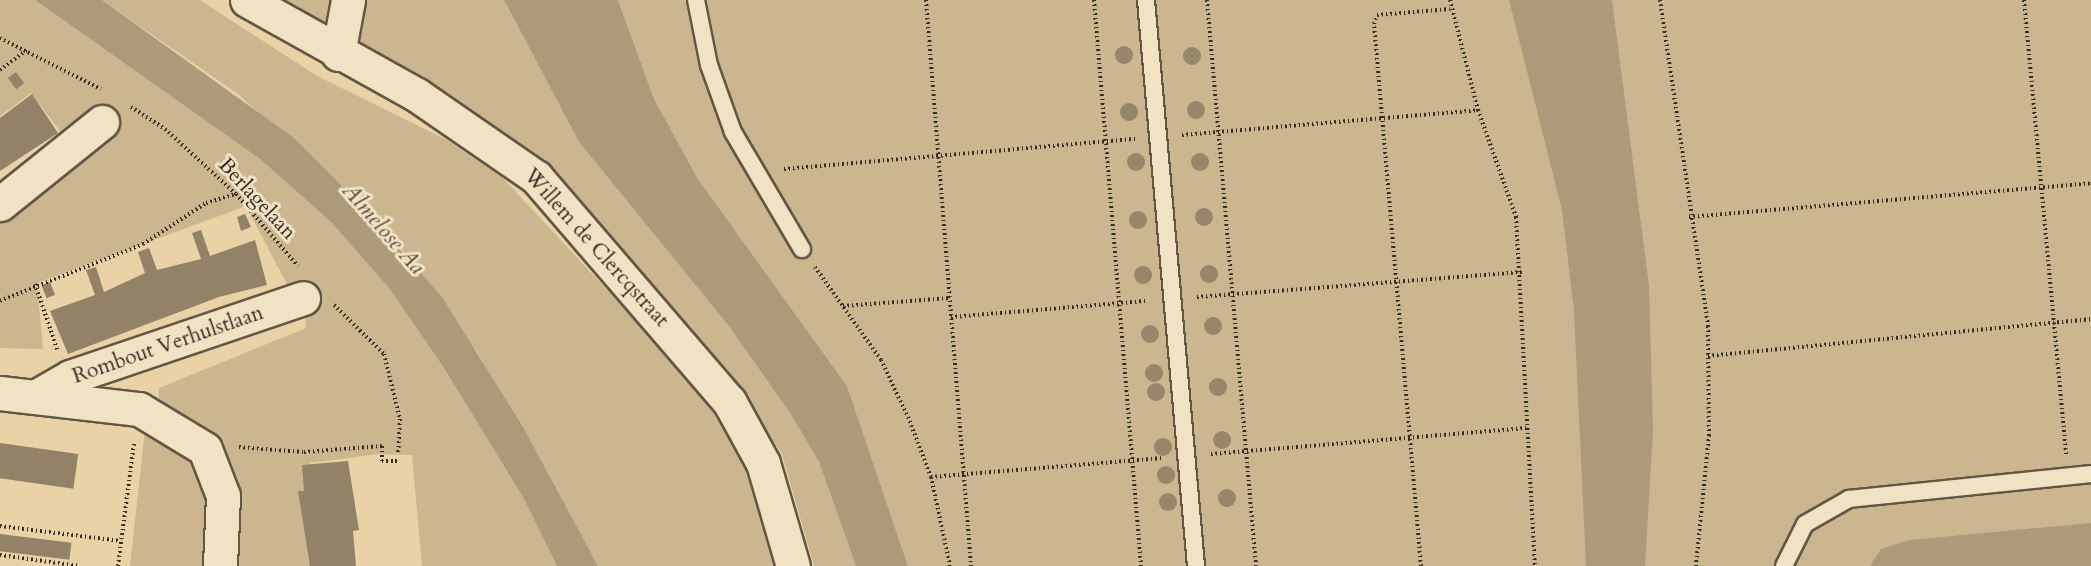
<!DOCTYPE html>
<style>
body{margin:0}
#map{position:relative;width:2091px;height:566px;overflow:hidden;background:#e9d2a5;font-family:Cardo,serif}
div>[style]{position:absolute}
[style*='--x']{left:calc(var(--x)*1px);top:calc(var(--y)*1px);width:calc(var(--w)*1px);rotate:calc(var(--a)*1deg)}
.green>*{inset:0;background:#cbb68f}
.water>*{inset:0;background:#ad9a79}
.building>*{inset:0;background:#948268;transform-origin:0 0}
.path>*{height:4px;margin-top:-2px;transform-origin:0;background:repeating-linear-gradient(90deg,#382c25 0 1.5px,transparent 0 4.5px)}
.roads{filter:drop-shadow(2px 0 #645645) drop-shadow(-2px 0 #645645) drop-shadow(0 2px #645645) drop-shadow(0 -2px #645645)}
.service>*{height:16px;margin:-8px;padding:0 8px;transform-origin:8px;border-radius:8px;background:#f1e2c4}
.minor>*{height:33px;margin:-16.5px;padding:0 16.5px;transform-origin:16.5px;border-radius:16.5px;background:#f1e2c4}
.trees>*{width:18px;height:18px;margin:-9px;border-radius:50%;background:#98866a}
span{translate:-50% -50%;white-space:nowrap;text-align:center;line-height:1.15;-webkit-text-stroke:6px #f1e2c4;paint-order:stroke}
.street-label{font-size:21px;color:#382c25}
.water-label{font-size:22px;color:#55483a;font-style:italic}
</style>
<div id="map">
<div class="green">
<div style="clip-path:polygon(0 0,35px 0,260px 159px,331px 222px,389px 288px,444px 368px,524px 499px,557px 566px,422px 566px,412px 455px,378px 454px,310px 463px,318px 566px,235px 566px,238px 497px,224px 456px,158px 408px,159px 388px,306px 328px,303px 291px,293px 296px,246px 206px,37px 283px,43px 349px,0 348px,0 221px,112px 132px,93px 108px,60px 131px,31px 93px,0 116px)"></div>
<div style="clip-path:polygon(102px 0,200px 0,317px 76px,445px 139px,503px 178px,714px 405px,763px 504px,779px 566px,598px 566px,477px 352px,398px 244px,238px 94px)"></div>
<div style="clip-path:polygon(259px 0,339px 0,334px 19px,316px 26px)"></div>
<div style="clip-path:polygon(359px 0,504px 0,579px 142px,728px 325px,790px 413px,819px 462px,856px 566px,814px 566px,782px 454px,720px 363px,542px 165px,474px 111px,357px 43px)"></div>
<div style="clip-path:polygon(618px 0,2091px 0,2091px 566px,908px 566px,847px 386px,698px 179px,654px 99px)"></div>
<div style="clip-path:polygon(145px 430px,197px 457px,214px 505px,210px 566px,130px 566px)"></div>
</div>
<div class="water">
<div style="clip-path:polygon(35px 0,102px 0,294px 138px,356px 200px,442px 297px,523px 427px,598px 566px,557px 566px,524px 499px,444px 368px,389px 288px,331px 222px,260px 159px)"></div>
<div style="clip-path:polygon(504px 0,618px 0,654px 99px,698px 179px,847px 386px,908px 566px,856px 566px,819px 462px,790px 413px,728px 325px,579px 142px)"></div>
<div style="clip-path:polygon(1509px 0,1612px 0,1649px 286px,1653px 431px,1645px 566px,1586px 566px,1574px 311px,1562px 210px)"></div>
<div style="clip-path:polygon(2091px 523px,2091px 566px,1870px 566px,1881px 549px,1910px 540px)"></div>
</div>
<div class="building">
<div style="left:16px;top:72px;width:14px;height:10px;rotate:54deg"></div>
<div style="clip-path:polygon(32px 94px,58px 133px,0 171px,0 118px)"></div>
<div style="clip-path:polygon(245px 214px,251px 227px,241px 231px,237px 217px)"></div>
<div style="clip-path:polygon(201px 230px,210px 256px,255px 240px,267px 285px,219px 297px,68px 354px,50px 311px,95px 295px,86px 270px,96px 267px,104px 292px,145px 273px,138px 252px,149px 248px,157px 270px,201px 259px,192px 233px)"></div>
<div style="left:50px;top:282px;width:14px;height:9px;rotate:69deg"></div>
<div style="left:0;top:443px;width:79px;height:35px;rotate:8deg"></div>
<div style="clip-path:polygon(348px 461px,359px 530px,353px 531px,356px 566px,310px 566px,298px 491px,304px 491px,302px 465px)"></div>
<div style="left:0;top:534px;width:72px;height:17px;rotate:7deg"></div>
</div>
<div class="path">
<div style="--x:926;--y:0;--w:568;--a:85.45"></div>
<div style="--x:1094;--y:0;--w:568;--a:85.25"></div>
<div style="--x:1207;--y:0;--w:568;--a:85.05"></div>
<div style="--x:1450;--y:0;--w:114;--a:75.7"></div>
<div style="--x:1478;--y:110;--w:114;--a:70.4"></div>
<div style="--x:1516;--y:217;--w:350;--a:86.9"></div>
<div style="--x:1660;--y:0;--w:330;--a:81.6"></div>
<div style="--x:1708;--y:326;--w:109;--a:89.5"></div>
<div style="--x:1709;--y:435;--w:132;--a:95.7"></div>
<div style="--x:2024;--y:0;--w:456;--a:84.7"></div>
<div style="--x:0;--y:38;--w:113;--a:26.8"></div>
<div style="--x:0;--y:70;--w:34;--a:-37"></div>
<div style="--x:131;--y:107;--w:40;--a:32.9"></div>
<div style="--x:165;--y:129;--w:96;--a:42.5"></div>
<div style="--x:236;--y:194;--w:95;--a:49.3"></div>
<div style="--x:1182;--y:135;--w:297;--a:-4.8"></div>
<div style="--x:784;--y:169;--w:353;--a:-4.9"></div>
<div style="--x:1689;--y:217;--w:403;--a:-4.8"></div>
<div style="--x:815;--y:267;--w:114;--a:54.6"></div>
<div style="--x:881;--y:360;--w:63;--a:64.7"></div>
<div style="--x:908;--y:417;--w:64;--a:69"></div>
<div style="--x:931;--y:477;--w:91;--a:77.9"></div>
<div style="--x:35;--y:284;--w:69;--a:71.3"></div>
<div style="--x:1197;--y:297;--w:326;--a:-4.4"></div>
<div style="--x:0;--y:301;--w:154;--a:-21.7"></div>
<div style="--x:143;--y:244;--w:75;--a:-33.1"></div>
<div style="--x:206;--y:203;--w:31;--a:-17"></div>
<div style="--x:334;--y:305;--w:70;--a:44.4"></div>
<div style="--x:384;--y:354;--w:67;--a:76.2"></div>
<div style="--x:400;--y:419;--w:36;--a:93"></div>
<div style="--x:843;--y:306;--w:107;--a:-4.3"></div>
<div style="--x:951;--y:317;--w:197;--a:-4.7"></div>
<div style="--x:1708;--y:356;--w:385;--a:-5.5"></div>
<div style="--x:239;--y:447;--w:65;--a:4.4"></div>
<div style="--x:304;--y:452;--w:78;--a:-4.4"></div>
<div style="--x:382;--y:446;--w:15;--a:90"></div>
<div style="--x:382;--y:461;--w:16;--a:0"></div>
<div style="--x:1211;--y:454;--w:317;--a:-4.7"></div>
<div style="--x:931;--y:477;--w:232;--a:-4.7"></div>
<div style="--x:0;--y:526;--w:122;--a:7.1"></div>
<div style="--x:0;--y:555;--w:80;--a:7.9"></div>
<div style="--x:118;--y:566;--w:125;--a:-82.6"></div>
<div style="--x:1421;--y:566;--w:544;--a:-94.96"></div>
<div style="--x:1374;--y:24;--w:9;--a:-72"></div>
<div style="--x:1377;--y:15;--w:73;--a:-4.7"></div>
</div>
<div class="roads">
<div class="service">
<div style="--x:696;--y:0;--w:66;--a:78.7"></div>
<div style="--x:709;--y:65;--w:71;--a:70.3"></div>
<div style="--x:733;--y:132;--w:136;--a:59.5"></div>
<div style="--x:1146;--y:0;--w:568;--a:84.95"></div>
<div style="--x:1784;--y:566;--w:47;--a:-63.4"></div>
<div style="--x:1805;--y:524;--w:51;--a:-29.6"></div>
<div style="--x:1849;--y:499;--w:243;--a:-5.9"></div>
</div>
<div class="minor">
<div style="--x:247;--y:0;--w:195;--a:29.2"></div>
<div style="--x:417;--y:95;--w:145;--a:34.6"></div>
<div style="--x:536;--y:177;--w:296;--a:49.3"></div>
<div style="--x:729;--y:401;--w:71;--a:61.3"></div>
<div style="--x:763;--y:463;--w:107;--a:73.8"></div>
<div style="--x:338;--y:54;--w:55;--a:-79.5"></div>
<div style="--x:0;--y:204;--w:131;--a:-38.8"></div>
<div style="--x:0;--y:393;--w:140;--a:6.6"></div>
<div style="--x:139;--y:409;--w:77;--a:31.2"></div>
<div style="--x:205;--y:449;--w:50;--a:69"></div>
<div style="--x:223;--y:496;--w:70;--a:92.5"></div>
<div style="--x:35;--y:397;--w:40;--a:-29.7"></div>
<div style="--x:70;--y:377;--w:246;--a:-18.7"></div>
</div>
</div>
<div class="trees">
<div style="left:1124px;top:55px"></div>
<div style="left:1192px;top:56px"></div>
<div style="left:1196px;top:110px"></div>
<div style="left:1129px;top:112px"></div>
<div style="left:1136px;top:162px"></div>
<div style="left:1200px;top:162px"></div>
<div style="left:1204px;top:217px"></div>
<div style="left:1138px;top:220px"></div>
<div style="left:1209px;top:274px"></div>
<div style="left:1143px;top:275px"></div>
<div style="left:1213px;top:326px"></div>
<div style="left:1150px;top:334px"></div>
<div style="left:1154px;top:373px"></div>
<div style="left:1218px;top:387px"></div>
<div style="left:1156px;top:392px"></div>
<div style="left:1222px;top:440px"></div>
<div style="left:1163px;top:447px"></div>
<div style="left:1166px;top:475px"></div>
<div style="left:1227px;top:498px"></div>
<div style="left:1168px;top:502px"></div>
</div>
<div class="street-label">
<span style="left:257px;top:199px;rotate:47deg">Berlagelaan</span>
<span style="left:596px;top:248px;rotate:48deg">Willem de Clercqstraat</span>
<span style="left:168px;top:345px;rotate:-19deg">Rombout Verhulstlaan</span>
</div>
<div class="water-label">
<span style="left:383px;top:229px;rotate:49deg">Almelose Aa</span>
</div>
</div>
